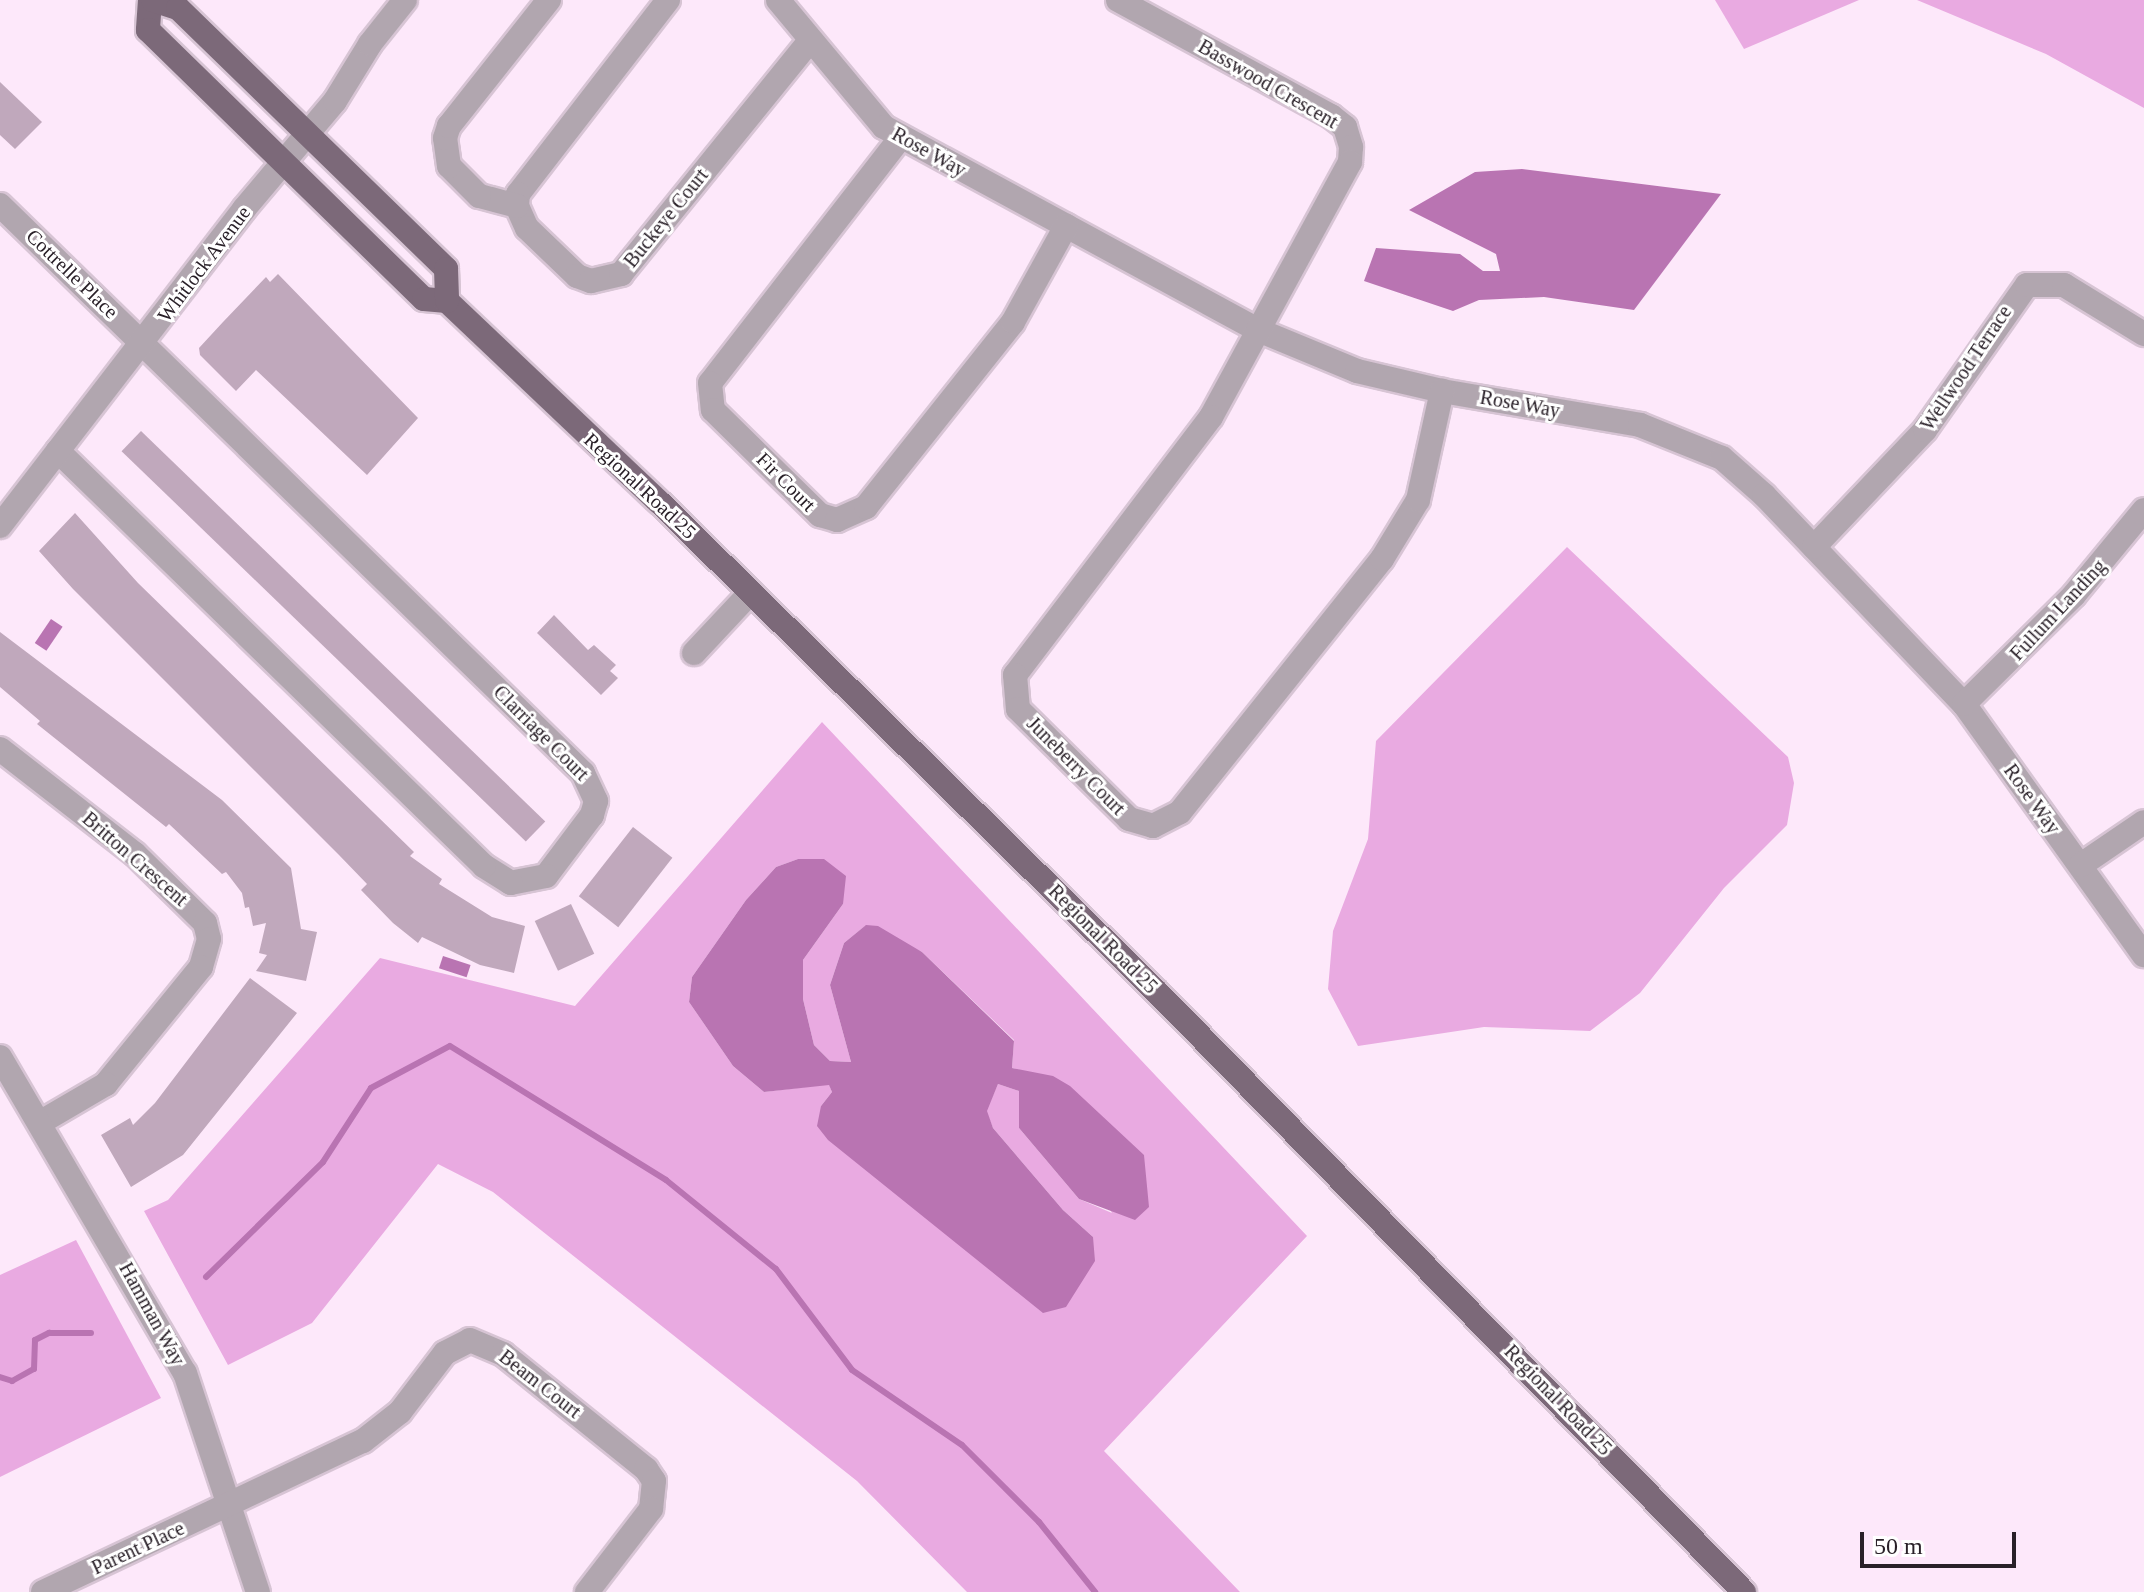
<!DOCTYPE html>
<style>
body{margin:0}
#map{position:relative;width:2144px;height:1592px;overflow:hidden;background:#fde8fa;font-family:Georgia,serif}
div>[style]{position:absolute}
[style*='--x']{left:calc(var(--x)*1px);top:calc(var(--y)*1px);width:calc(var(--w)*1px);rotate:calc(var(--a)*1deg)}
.green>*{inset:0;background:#e9aae1}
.water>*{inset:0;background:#b974b2;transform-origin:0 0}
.stream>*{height:6px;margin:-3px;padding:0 3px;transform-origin:3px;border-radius:3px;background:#b974b2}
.building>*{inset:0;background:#c0a8bc;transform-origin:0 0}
.roads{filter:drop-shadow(2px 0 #d7c4d4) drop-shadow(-2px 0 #d7c4d4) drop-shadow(0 2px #d7c4d4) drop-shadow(0 -2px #d7c4d4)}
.minor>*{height:24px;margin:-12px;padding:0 12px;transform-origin:12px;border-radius:12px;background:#b1a6af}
.major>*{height:24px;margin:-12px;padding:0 12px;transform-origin:12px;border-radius:12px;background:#7c6979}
span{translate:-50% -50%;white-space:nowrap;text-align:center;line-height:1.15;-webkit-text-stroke:6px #fff;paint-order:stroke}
.street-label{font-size:20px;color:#292028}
.scale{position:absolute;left:1860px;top:1532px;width:156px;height:36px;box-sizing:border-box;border:4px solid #292028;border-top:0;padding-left:10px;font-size:24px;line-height:28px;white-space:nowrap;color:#292028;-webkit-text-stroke:6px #fff;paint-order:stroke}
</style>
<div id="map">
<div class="green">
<div style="clip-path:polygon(1715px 0,1859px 0,1744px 49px)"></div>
<div style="clip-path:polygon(1917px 0,2144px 0,2144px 108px,2046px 54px)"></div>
<div style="clip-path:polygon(1567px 547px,1788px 757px,1794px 783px,1787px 825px,1724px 888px,1640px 993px,1590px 1031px,1484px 1027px,1358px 1046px,1328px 989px,1333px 931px,1368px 839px,1376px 741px)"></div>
<div style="clip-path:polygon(evenodd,822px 722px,1307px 1236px,1104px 1451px,1240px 1592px,967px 1592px,857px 1481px,493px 1192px,438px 1164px,312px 1323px,228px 1365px,144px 1211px,168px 1200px,380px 958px,575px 1006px,822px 722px,798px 859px,843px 904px,803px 960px,803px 999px,814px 1045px,830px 1061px,851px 1062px,830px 985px,844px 943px,865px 926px,922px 952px,1014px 1040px,1012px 1068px,1027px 1072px,1112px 1213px,1079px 1199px,1019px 1128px,1019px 1091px,998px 1084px,986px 1111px,993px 1128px,1063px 1210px,1093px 1237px,821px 1106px,832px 1092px,829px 1084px,764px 1092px,733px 1066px,689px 1002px,692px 977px,746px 900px,776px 867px,798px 859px)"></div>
<div style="clip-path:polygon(76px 1240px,161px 1398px,0 1477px,0 1275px)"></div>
</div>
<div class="water">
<div style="clip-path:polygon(1522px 169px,1721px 194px,1634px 310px,1544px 297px,1479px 300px,1453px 311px,1364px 281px,1376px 248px,1460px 254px,1483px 271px,1500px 271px,1496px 254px,1409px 210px,1475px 172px)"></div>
<div style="left:51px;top:619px;width:14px;height:29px;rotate:34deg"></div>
<div style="clip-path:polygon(798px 859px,824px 859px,846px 876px,843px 904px,803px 960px,803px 999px,814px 1045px,830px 1061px,851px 1062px,830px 985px,844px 943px,866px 925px,878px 926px,922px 952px,1014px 1041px,1012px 1068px,1053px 1076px,1070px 1086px,1144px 1155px,1149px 1207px,1135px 1220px,1079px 1199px,1019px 1128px,1019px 1091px,998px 1084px,987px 1111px,993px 1128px,1063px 1210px,1093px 1237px,1095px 1261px,1066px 1307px,1043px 1313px,828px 1140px,817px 1126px,821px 1106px,832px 1092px,829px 1085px,764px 1092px,733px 1066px,689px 1002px,692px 977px,746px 900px,776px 867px)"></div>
<div style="left:443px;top:956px;width:29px;height:13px;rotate:18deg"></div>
</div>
<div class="stream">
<div style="--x:206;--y:1277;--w:164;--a:-44.5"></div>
<div style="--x:323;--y:1162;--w:88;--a:-57"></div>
<div style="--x:371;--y:1088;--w:89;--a:-28"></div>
<div style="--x:450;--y:1046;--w:254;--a:31.8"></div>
<div style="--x:666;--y:1180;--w:141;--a:39"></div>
<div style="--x:776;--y:1269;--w:126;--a:53"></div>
<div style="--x:852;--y:1370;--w:133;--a:34.3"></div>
<div style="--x:962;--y:1445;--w:109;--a:45"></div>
<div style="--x:1039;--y:1522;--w:90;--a:51.3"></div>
<div style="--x:0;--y:1377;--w:13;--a:18"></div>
<div style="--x:12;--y:1381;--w:25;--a:-29"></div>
<div style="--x:34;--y:1369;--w:29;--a:-88"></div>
<div style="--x:35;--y:1340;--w:16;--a:-27"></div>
<div style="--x:49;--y:1333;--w:42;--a:0"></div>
</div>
<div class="building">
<div style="clip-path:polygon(0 82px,42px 122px,15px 149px,0 135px)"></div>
<div style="clip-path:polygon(278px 274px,418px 418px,367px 475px,256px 370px,236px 391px,200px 355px,199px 348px,223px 322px,266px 277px,270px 282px)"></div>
<div style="left:141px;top:431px;width:562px;height:28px;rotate:44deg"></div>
<div style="clip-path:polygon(75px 513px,138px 583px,414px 852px,410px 856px,442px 879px,439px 884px,492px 917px,525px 926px,514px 973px,480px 965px,422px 937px,418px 943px,393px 923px,361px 890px,367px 884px,339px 855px,73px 589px,39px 551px)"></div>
<div style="clip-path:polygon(554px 615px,588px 650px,594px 645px,616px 665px,610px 671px,618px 678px,601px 695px,537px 633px)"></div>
<div style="clip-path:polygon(0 632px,222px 800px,291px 868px,301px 929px,317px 932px,306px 981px,256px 971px,267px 955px,259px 953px,266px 923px,253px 926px,249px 907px,245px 908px,242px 893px,226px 872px,222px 874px,169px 824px,166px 827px,37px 724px,40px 721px,0 687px)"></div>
<div style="left:633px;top:827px;width:50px;height:88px;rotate:38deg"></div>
<div style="left:571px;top:904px;width:55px;height:40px;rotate:65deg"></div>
<div style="clip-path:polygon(250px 978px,297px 1013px,183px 1155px,131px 1187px,101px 1135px,130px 1118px,133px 1125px,155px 1103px)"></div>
</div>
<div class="roads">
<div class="minor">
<div style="--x:668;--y:0;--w:245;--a:127.7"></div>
<div style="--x:518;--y:194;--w:12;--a:95"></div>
<div style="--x:517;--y:206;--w:24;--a:66"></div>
<div style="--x:527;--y:228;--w:69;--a:43.8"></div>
<div style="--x:577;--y:276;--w:15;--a:20"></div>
<div style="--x:591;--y:281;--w:31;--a:-13"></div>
<div style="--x:621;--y:274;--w:300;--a:-51"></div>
<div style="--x:778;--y:0;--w:165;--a:50.2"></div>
<div style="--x:884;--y:127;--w:426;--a:28.5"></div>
<div style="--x:1258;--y:330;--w:107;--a:22.5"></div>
<div style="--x:1357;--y:371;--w:87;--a:13.2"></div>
<div style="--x:1442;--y:391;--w:201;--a:9.7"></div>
<div style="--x:1640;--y:425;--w:88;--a:21.9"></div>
<div style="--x:1722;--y:458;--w:56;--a:41.4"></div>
<div style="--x:1764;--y:495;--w:289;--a:46.3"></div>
<div style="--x:1964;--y:704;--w:309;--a:54.4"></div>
<div style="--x:1118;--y:0;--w:243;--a:28.6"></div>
<div style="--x:1331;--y:116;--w:18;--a:38"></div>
<div style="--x:1345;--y:127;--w:21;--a:73"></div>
<div style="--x:1351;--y:147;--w:15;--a:94"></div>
<div style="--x:1350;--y:162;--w:290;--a:118.6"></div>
<div style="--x:1211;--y:417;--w:324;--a:127.2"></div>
<div style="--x:1015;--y:675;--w:34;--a:85"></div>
<div style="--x:1018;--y:709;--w:156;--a:44.7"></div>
<div style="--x:1129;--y:819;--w:25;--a:16"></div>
<div style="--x:1153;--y:826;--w:30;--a:-27"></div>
<div style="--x:1180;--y:812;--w:324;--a:-51.4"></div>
<div style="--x:1382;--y:559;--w:69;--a:-58.6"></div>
<div style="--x:1418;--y:500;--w:112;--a:-77.6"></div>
<div style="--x:901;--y:137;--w:311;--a:127.8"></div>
<div style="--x:710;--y:383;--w:27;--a:84"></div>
<div style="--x:713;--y:410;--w:150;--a:44.5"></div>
<div style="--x:820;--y:515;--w:18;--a:16"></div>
<div style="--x:837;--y:520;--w:32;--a:-24"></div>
<div style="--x:866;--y:507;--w:236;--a:-51.5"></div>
<div style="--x:1013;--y:322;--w:110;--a:-61.1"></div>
<div style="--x:0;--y:205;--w:814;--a:44.25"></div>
<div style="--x:583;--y:773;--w:31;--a:65"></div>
<div style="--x:596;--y:801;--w:15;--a:106"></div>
<div style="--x:592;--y:815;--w:76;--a:127"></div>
<div style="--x:546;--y:876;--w:36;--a:169"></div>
<div style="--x:511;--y:883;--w:32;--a:-148"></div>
<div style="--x:484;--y:866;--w:595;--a:-135.75"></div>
<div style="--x:517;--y:206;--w:39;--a:-165"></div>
<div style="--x:479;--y:196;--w:42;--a:-135"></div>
<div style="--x:449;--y:166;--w:28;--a:-98"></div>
<div style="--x:445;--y:138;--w:13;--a:-72"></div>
<div style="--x:449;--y:126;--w:161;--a:-51.6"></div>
<div style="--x:0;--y:526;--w:400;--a:-52.4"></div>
<div style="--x:244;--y:209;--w:141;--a:-49.9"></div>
<div style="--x:335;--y:101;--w:67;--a:-58.4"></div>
<div style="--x:370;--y:44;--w:56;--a:-51.5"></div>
<div style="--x:1814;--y:547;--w:161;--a:-46.5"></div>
<div style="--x:1925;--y:430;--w:177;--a:-54.9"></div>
<div style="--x:2027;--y:285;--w:37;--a:0"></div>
<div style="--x:2064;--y:285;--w:94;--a:31.5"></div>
<div style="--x:694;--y:653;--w:83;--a:-46.9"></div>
<div style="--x:1964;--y:704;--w:155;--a:-44.7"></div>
<div style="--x:2074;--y:595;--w:110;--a:-50.5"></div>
<div style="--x:0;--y:749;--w:171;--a:37.9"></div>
<div style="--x:135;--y:854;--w:98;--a:44.6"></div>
<div style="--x:205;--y:923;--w:16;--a:76"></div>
<div style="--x:209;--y:939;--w:29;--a:106"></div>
<div style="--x:201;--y:967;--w:151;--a:129.1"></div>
<div style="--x:106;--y:1084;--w:75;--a:149.7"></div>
<div style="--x:2081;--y:865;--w:76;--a:-34.3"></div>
<div style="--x:0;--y:1057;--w:366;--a:59.7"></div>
<div style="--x:185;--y:1373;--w:231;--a:71.6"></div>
<div style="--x:43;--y:1592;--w:354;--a:-25.3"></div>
<div style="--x:363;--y:1441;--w:47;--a:-38.1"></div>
<div style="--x:400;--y:1412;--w:74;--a:-52.7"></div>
<div style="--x:445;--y:1353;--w:28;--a:-27"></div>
<div style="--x:470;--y:1340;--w:36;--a:23"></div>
<div style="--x:503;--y:1354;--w:184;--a:38.8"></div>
<div style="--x:646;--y:1469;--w:14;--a:56"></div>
<div style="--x:654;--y:1481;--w:28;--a:96"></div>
<div style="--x:651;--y:1509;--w:105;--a:127.6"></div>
</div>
<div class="major">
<div style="--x:150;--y:0;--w:30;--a:94"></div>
<div style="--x:148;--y:30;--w:385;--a:44.3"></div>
<div style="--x:424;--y:299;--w:23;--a:5"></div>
<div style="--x:447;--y:301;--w:291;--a:43.5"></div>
<div style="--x:658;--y:501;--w:701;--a:44.54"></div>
<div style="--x:1158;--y:993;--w:838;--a:45.63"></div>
<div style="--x:153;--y:0;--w:26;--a:18"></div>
<div style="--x:178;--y:8;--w:374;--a:44.2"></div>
<div style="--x:446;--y:269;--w:32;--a:88"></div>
</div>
</div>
<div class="street-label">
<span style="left:1268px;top:84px;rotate:30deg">Basswood Crescent</span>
<span style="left:929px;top:152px;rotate:29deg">Rose Way</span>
<span style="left:666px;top:218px;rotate:-51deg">Buckeye Court</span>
<span style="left:204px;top:264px;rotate:-53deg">Whitlock Avenue</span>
<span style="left:72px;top:274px;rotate:44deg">Cottrelle Place</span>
<span style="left:1966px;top:368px;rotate:-56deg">Wellwood Terrace</span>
<span style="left:1520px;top:404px;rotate:10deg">Rose Way</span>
<span style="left:786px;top:482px;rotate:45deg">Fir Court</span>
<span style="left:640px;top:486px;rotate:43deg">Regional Road 25</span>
<span style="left:2058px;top:610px;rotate:-47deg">Fullum Landing</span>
<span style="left:541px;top:733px;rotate:45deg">Clarriage Court</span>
<span style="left:1076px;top:766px;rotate:45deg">Juneberry Court</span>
<span style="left:2032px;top:799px;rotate:54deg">Rose Way</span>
<span style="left:135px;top:859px;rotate:41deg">Britton Crescent</span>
<span style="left:1103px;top:939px;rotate:45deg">Regional Road 25</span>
<span style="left:152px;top:1314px;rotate:61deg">Hamman Way</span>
<span style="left:540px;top:1384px;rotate:38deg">Beam Court</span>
<span style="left:1558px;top:1400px;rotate:46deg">Regional Road 25</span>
<span style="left:138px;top:1548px;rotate:-25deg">Parent Place</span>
</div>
<div class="scale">50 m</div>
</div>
